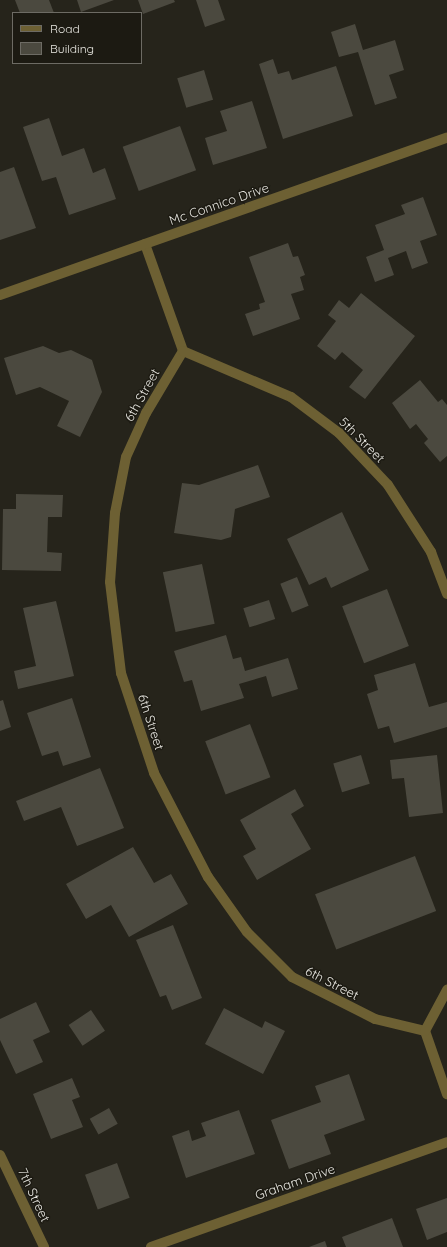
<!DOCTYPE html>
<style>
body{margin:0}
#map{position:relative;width:447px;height:1247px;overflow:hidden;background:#26241b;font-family:Quicksand,sans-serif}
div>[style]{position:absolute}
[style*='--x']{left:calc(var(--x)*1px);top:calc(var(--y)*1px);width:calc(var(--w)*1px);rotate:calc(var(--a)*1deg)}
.building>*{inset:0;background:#4b493f;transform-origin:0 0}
.minor>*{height:10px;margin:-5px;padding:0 5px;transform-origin:5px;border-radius:5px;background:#6d6033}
span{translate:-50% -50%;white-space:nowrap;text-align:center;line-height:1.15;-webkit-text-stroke:3px #1c1a12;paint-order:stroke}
.street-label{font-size:13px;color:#e6e5df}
.legend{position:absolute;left:12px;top:12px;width:130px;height:52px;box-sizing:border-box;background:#1c1a12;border:1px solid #6d6b64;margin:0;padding:5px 7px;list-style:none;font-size:12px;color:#e6e5df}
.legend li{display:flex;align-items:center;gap:8px;height:20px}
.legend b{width:20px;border:1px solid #6d6b64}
</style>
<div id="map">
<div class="building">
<div style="clip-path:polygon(15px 0,49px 0,54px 13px,20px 13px)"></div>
<div style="clip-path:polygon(77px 0,114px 0,81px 12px)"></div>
<div style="clip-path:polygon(138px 0,174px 0,175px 2px,143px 14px)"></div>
<div style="clip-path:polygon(196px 0,218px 0,225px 20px,205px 27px)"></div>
<div style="clip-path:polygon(355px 24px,363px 50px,395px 40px,404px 70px,389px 75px,397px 98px,375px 105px,358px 52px,339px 57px,331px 32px)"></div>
<div style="clip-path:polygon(273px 59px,278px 74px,289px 71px,292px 80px,336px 66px,353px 116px,283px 139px,259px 64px)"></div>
<div style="left:204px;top:70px;width:31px;height:28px;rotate:73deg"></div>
<div style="clip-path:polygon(252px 101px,267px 148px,213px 165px,205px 138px,227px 131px,220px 111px)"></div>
<div style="clip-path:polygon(49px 118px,62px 156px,84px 148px,93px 173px,105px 168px,116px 199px,69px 215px,56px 177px,42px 181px,23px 127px)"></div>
<div style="left:180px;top:126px;width:47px;height:61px;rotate:70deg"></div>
<div style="clip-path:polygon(14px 167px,36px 228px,0 240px,0 172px)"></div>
<div style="clip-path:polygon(423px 197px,437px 235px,420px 241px,428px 263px,412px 269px,406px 251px,388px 258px,394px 275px,375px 282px,366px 257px,384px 250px,375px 225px,405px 214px,401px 205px)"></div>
<div style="clip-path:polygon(288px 243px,293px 257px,298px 256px,305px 275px,300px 277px,304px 290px,291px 294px,300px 319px,253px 336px,245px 314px,260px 309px,259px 304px,265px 302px,249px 257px)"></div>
<div style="clip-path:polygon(361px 293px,415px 336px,365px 399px,349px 387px,363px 370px,342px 352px,335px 360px,317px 346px,336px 321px,328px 315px,339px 300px,349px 308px)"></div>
<div style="clip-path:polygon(43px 346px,59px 353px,71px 350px,92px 360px,102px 392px,80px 437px,57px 426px,69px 401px,40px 387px,16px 395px,4px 358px)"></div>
<div style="clip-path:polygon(420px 380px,438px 402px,442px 399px,447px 405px,447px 456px,440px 462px,424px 443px,428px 439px,416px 424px,410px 429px,392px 403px)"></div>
<div style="clip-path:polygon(258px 465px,270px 497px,235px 509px,231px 537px,221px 540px,174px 533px,182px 483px,199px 485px)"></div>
<div style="clip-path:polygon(16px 494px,63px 495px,62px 517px,48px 517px,47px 552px,62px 553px,61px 571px,2px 570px,3px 509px,16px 509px)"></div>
<div style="clip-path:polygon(342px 512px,369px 570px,331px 588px,326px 577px,309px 585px,287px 539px)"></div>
<div style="left:202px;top:564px;width:61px;height:40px;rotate:78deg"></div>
<div style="left:297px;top:577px;width:31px;height:18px;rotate:68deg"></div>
<div style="left:387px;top:589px;width:61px;height:48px;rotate:69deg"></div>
<div style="left:269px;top:600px;width:20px;height:27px;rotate:72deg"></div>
<div style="clip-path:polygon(56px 601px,74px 676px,18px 689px,14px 671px,36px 666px,23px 608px)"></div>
<div style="clip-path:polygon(226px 635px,233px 659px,241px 657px,245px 671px,288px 658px,298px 689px,272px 697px,266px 676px,239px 684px,244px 698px,201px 711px,192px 680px,184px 682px,174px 651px)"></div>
<div style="clip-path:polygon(415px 663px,429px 707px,447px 702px,447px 727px,394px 743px,389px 726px,378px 729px,367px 694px,378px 690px,374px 675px)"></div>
<div style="clip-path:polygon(72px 698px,91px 757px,63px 766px,58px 751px,42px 756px,27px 713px)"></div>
<div style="clip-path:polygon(3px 700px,11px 727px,0 731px,0 701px)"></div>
<div style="left:250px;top:724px;width:57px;height:48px;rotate:69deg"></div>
<div style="left:361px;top:755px;width:30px;height:29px;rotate:73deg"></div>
<div style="clip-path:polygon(437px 755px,443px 813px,409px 817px,404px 778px,392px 779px,390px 760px)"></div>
<div style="clip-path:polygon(100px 768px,124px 828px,77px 846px,61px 807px,24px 821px,16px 801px)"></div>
<div style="clip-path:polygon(295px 789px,304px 806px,291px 814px,311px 849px,257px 880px,243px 856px,256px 849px,240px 820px)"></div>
<div style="clip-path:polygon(133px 847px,154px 883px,171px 874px,188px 904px,129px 937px,111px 905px,86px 919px,66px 884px)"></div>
<div style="left:415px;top:856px;width:59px;height:107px;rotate:69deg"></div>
<div style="clip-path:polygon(173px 925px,202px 998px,172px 1010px,166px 995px,160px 997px,136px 940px)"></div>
<div style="clip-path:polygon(36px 1002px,50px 1032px,33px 1040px,43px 1062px,16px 1074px,0 1040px,0 1019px)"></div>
<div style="clip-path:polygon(224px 1008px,262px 1028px,265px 1021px,285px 1031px,263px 1074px,205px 1044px)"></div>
<div style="left:91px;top:1010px;width:25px;height:27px;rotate:56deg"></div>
<div style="clip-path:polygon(349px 1074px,365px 1120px,324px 1135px,331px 1154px,289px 1169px,271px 1120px,321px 1102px,315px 1086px)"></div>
<div style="clip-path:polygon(72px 1078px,80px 1097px,72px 1100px,83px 1127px,51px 1139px,33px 1094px)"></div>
<div style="left:109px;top:1108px;width:18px;height:22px;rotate:61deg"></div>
<div style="clip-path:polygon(239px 1110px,255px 1154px,186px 1178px,172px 1136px,189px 1130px,192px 1141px,206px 1136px,201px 1123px)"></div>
<div style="left:117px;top:1163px;width:37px;height:34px;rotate:70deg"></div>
<div style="clip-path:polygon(447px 1198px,447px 1232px,427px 1240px,416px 1209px)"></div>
<div style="clip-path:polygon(392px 1218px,403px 1247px,346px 1247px,342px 1237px)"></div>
<div style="clip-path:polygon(325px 1241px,327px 1247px,309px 1247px)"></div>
</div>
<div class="minor">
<div style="--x:145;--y:244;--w:114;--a:70.4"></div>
<div style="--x:183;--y:351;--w:72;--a:120.8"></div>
<div style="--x:146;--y:413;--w:48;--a:114.4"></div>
<div style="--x:126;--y:457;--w:57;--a:101.1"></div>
<div style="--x:115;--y:513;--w:69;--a:94.1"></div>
<div style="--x:110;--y:582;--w:92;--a:83.1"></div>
<div style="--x:121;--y:673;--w:105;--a:71.7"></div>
<div style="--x:154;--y:773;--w:117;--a:62.6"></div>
<div style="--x:208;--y:877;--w:67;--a:54.7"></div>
<div style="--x:247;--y:932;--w:64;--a:45"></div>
<div style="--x:292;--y:977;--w:93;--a:26.8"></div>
<div style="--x:375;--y:1019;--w:51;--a:13.5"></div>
<div style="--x:425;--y:1031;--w:67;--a:70.8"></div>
<div style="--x:0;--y:295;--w:474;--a:-19.4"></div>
<div style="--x:183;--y:351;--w:117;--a:23.1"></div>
<div style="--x:291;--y:397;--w:60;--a:36.9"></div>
<div style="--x:339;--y:433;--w:71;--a:46.7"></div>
<div style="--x:388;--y:485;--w:80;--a:57.3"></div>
<div style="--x:431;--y:552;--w:45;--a:69.1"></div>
<div style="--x:425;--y:1031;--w:47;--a:-61.8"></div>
<div style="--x:0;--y:1155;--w:102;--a:64.4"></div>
<div style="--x:151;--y:1247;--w:314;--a:-19.5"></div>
</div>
<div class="street-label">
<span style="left:219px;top:204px;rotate:-19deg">Mc Connico Drive</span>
<span style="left:142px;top:395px;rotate:-61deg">6th Street</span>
<span style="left:362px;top:440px;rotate:45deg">5th Street</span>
<span style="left:151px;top:722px;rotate:72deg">6th Street</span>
<span style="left:332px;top:983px;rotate:27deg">6th Street</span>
<span style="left:295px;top:1182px;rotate:-19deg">Graham Drive</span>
<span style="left:34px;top:1195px;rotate:65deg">7th Street</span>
</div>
<ul class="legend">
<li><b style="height:5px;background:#6d6033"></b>Road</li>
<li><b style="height:11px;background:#4b493f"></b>Building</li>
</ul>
</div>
